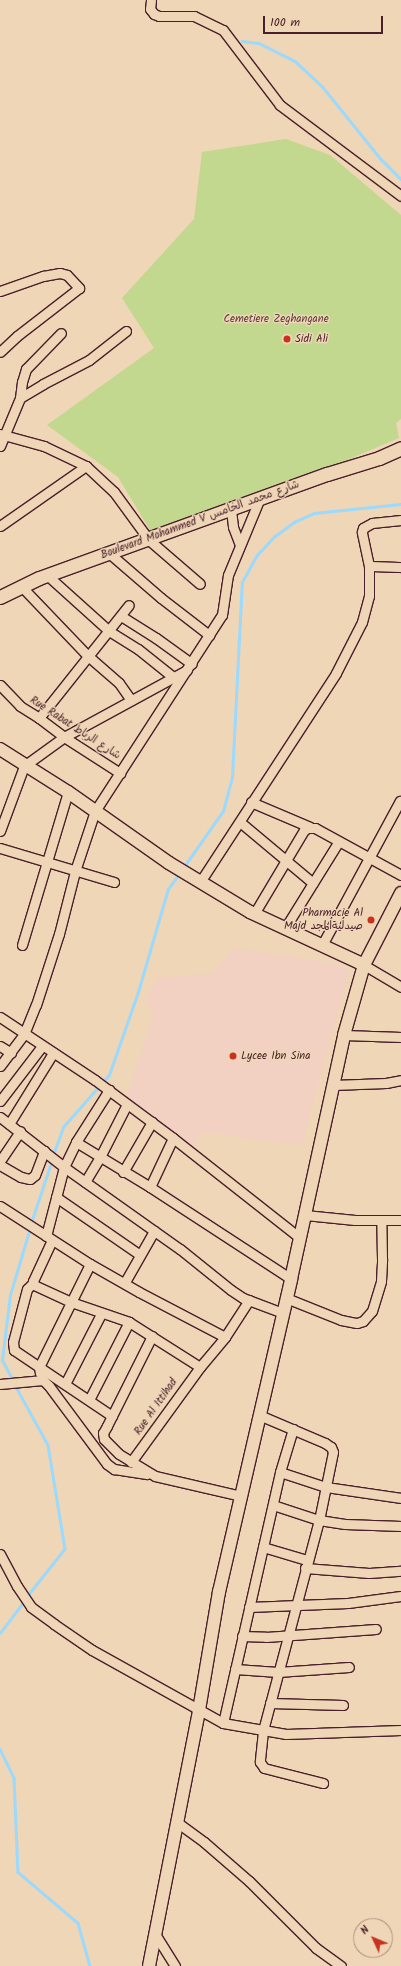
<!DOCTYPE html>
<meta charset="utf-8">
<style>
body{margin:0}
#map{position:relative;width:401px;height:1966px;overflow:hidden;background:#eed6b6;font-family:Kalam,"Playpen Sans Arabic",sans-serif}
div>[style]{position:absolute}
[style*='--x']{left:calc(var(--x)*1px);top:calc(var(--y)*1px);width:calc(var(--w)*1px);rotate:calc(var(--a)*1deg)}
.built>*{inset:0;background:#f2d1c2}
.green>*{inset:0;background:#c2d88e}
.stream>*{height:2.5px;margin:-1.25px;padding:0 1.25px;transform-origin:1.25px;border-radius:1.25px;background:#9bd9fd}
.roads{filter:drop-shadow(1px 0 #4a1f2b) drop-shadow(-1px 0 #4a1f2b) drop-shadow(0 1px #4a1f2b) drop-shadow(0 -1px #4a1f2b)}
.minor>*{height:9px;margin:-4.5px;padding:0 4.5px;transform-origin:4.5px;border-radius:4.5px;background:#eed6b6}
.tertiary>*{height:12px;margin:-6px;padding:0 6px;transform-origin:6px;border-radius:6px;background:#eed6b6}
.secondary>*{height:13px;margin:-6.5px;padding:0 6.5px;transform-origin:6.5px;border-radius:6.5px;background:#eed6b6}
.dots>*{width:11px;height:11px;translate:-50% -50%;box-sizing:border-box;border:2px solid #eed6b6;border-radius:50%}
span{translate:-50% -50%;white-space:nowrap;text-align:center;line-height:1.15;-webkit-text-stroke:3px #eed6b6;paint-order:stroke}
.park-label{font-size:11px;color:#5c3b3a}
.poi-label{font-size:11px;color:#4a1f2b}
.left{translate:0 -50%;text-align:left}
.right{translate:-100% -50%;text-align:right}
.street-label{font-size:11px;color:#4a1f2b}
.north{position:absolute;left:353px;top:1918px;width:40px;height:40px;box-sizing:border-box;background:#eed6b6;border:1px solid #ac8d7e;border-radius:50%;rotate:314deg;font-size:11px;font-weight:700;line-height:16px;text-align:center;color:#4a1f2b}
.north::after{content:'';display:block;margin:auto;width:14px;height:18px;background:#c8321e;clip-path:polygon(50% 0,100% 100%,50% 72%,0 100%)}
.scale{position:absolute;left:263px;top:16px;width:120px;height:18px;box-sizing:border-box;border:2px solid #4a1f2b;border-top:0;padding-left:5px;font-size:12px;line-height:14px;white-space:nowrap;color:#4a1f2b;-webkit-text-stroke:3px #eed6b6;paint-order:stroke}
</style>
<div id="map">
<div class="built">
<div style="clip-path:polygon(234px 948px,332px 963px,349px 969px,302px 1145px,202px 1132px,193px 1147px,127px 1097px,154px 1015px,145px 1000px,157px 977px,212px 974px)"></div>
</div>
<div class="green">
<div style="clip-path:polygon(286px 139px,330px 155px,401px 215px,401px 419px,396px 423px,399px 438px,283px 487px,150px 530px,118px 477px,47px 425px,154px 348px,122px 298px,194px 219px,202px 152px)"></div>
</div>
<div class="stream">
<div style="--x:242;--y:41;--w:17;--a:7"></div>
<div style="--x:259;--y:43;--w:40;--a:26.6"></div>
<div style="--x:295;--y:61;--w:37;--a:43"></div>
<div style="--x:322;--y:86;--w:94;--a:51.1"></div>
<div style="--x:381;--y:159;--w:28;--a:45"></div>
<div style="--x:183;--y:868;--w:70;--a:-54.9"></div>
<div style="--x:223;--y:811;--w:35;--a:-75"></div>
<div style="--x:232;--y:777;--w:195;--a:-87.1"></div>
<div style="--x:242;--y:582;--w:31;--a:-61"></div>
<div style="--x:257;--y:555;--w:26;--a:-47"></div>
<div style="--x:275;--y:536;--w:24;--a:-36"></div>
<div style="--x:294;--y:522;--w:22;--a:-24"></div>
<div style="--x:314;--y:513;--w:87;--a:-5.9"></div>
<div style="--x:53;--y:1155;--w:30;--a:-70"></div>
<div style="--x:63;--y:1127;--w:69;--a:-48.5"></div>
<div style="--x:109;--y:1075;--w:88;--a:-70.7"></div>
<div style="--x:138;--y:992;--w:107;--a:-73.8"></div>
<div style="--x:168;--y:889;--w:19;--a:-54"></div>
<div style="--x:31;--y:1223;--w:66;--a:-71.6"></div>
<div style="--x:13;--y:1381;--w:24;--a:-118"></div>
<div style="--x:2;--y:1360;--w:65;--a:-83"></div>
<div style="--x:10;--y:1295;--w:70;--a:-73.4"></div>
<div style="--x:15;--y:1385;--w:68;--a:61.2"></div>
<div style="--x:48;--y:1445;--w:105;--a:80.7"></div>
<div style="--x:65;--y:1549;--w:61;--a:128.4"></div>
<div style="--x:0;--y:1633;--w:40;--a:-53"></div>
<div style="--x:0;--y:1749;--w:32;--a:64"></div>
<div style="--x:14;--y:1778;--w:94;--a:87.6"></div>
<div style="--x:18;--y:1872;--w:79;--a:40.4"></div>
<div style="--x:78;--y:1923;--w:45;--a:74.4"></div>
</div>
<div class="roads">
<div class="minor">
<div style="--x:151;--y:0;--w:9;--a:96"></div>
<div style="--x:150;--y:9;--w:6;--a:51"></div>
<div style="--x:154;--y:14;--w:5;--a:22"></div>
<div style="--x:159;--y:16;--w:35;--a:0"></div>
<div style="--x:194;--y:16;--w:32;--a:26"></div>
<div style="--x:223;--y:30;--w:94;--a:52.8"></div>
<div style="--x:280;--y:105;--w:151;--a:36.9"></div>
<div style="--x:0;--y:291;--w:46;--a:-19.2"></div>
<div style="--x:43;--y:276;--w:17;--a:-10"></div>
<div style="--x:60;--y:273;--w:7;--a:16"></div>
<div style="--x:67;--y:275;--w:18;--a:47"></div>
<div style="--x:79;--y:288;--w:78;--a:142.3"></div>
<div style="--x:17;--y:336;--w:23;--a:137"></div>
<div style="--x:20;--y:398;--w:27;--a:-31"></div>
<div style="--x:43;--y:384;--w:52;--a:-27.6"></div>
<div style="--x:89;--y:360;--w:47;--a:-38.1"></div>
<div style="--x:0;--y:434;--w:46;--a:15.3"></div>
<div style="--x:44;--y:446;--w:47;--a:25.5"></div>
<div style="--x:86;--y:466;--w:38;--a:43"></div>
<div style="--x:114;--y:492;--w:59;--a:53.9"></div>
<div style="--x:149;--y:540;--w:67;--a:40.8"></div>
<div style="--x:0;--y:446;--w:52;--a:-67.4"></div>
<div style="--x:20;--y:398;--w:16;--a:-83"></div>
<div style="--x:22;--y:382;--w:14;--a:-73"></div>
<div style="--x:26;--y:369;--w:50;--a:-45.8"></div>
<div style="--x:231;--y:510;--w:17;--a:83"></div>
<div style="--x:233;--y:527;--w:19;--a:69"></div>
<div style="--x:0;--y:526;--w:105;--a:-34.9"></div>
<div style="--x:109;--y:553;--w:69;--a:40.9"></div>
<div style="--x:161;--y:598;--w:61;--a:37.6"></div>
<div style="--x:369;--y:566;--w:32;--a:2"></div>
<div style="--x:48;--y:576;--w:82;--a:42"></div>
<div style="--x:109;--y:631;--w:34;--a:32"></div>
<div style="--x:138;--y:649;--w:45;--a:38.7"></div>
<div style="--x:21;--y:586;--w:97;--a:46.3"></div>
<div style="--x:88;--y:656;--w:41;--a:41.1"></div>
<div style="--x:119;--y:683;--w:21;--a:55"></div>
<div style="--x:121;--y:616;--w:41;--a:32.2"></div>
<div style="--x:156;--y:638;--w:44;--a:35.8"></div>
<div style="--x:0;--y:685;--w:29;--a:46"></div>
<div style="--x:20;--y:706;--w:22;--a:32"></div>
<div style="--x:39;--y:718;--w:31;--a:37"></div>
<div style="--x:64;--y:737;--w:67;--a:32.7"></div>
<div style="--x:39;--y:718;--w:144;--a:-51.5"></div>
<div style="--x:251;--y:802;--w:64;--a:23"></div>
<div style="--x:240;--y:822;--w:95;--a:39.9"></div>
<div style="--x:0;--y:831;--w:69;--a:-69.7"></div>
<div style="--x:24;--y:766;--w:49;--a:-35.9"></div>
<div style="--x:64;--y:737;--w:140;--a:-28.6"></div>
<div style="--x:0;--y:848;--w:119;--a:16.6"></div>
<div style="--x:200;--y:882;--w:249;--a:-56.9"></div>
<div style="--x:336;--y:673;--w:57;--a:-63"></div>
<div style="--x:362;--y:622;--w:27;--a:-75"></div>
<div style="--x:369;--y:596;--w:30;--a:-90"></div>
<div style="--x:369;--y:566;--w:35;--a:-102"></div>
<div style="--x:362;--y:532;--w:4;--a:-76"></div>
<div style="--x:363;--y:528;--w:10;--a:-29"></div>
<div style="--x:372;--y:523;--w:29;--a:-6"></div>
<div style="--x:254;--y:914;--w:98;--a:-59.2"></div>
<div style="--x:304;--y:830;--w:4;--a:-27"></div>
<div style="--x:308;--y:828;--w:7;--a:0"></div>
<div style="--x:315;--y:828;--w:98;--a:28.7"></div>
<div style="--x:285;--y:928;--w:102;--a:-58.2"></div>
<div style="--x:22;--y:945;--w:160;--a:-73.3"></div>
<div style="--x:322;--y:945;--w:164;--a:-61.6"></div>
<div style="--x:364;--y:965;--w:43;--a:30.7"></div>
<div style="--x:0;--y:1017;--w:114;--a:33.6"></div>
<div style="--x:95;--y:1080;--w:97;--a:36.6"></div>
<div style="--x:173;--y:1138;--w:160;--a:38.2"></div>
<div style="--x:344;--y:1035;--w:57;--a:2"></div>
<div style="--x:0;--y:1046;--w:13;--a:32"></div>
<div style="--x:0;--y:1066;--w:40;--a:-53"></div>
<div style="--x:24;--y:1034;--w:31;--a:-68"></div>
<div style="--x:36;--y:1005;--w:75;--a:-72.1"></div>
<div style="--x:59;--y:934;--w:65;--a:-75.7"></div>
<div style="--x:75;--y:871;--w:63;--a:-71.6"></div>
<div style="--x:95;--y:811;--w:234;--a:-57.1"></div>
<div style="--x:222;--y:615;--w:40;--a:-81.5"></div>
<div style="--x:228;--y:575;--w:81;--a:-67.5"></div>
<div style="--x:333;--y:1085;--w:53;--a:-2.2"></div>
<div style="--x:386;--y:1083;--w:15;--a:-11"></div>
<div style="--x:0;--y:1101;--w:69;--a:-52.6"></div>
<div style="--x:0;--y:1117;--w:81;--a:38"></div>
<div style="--x:64;--y:1167;--w:142;--a:35.3"></div>
<div style="--x:180;--y:1249;--w:65;--a:38.8"></div>
<div style="--x:231;--y:1290;--w:14;--a:34"></div>
<div style="--x:243;--y:1298;--w:43;--a:20.6"></div>
<div style="--x:9;--y:1124;--w:84;--a:-58.2"></div>
<div style="--x:76;--y:1142;--w:87;--a:31.3"></div>
<div style="--x:150;--y:1187;--w:168;--a:33.1"></div>
<div style="--x:0;--y:1161;--w:36;--a:-56"></div>
<div style="--x:0;--y:1165;--w:24;--a:30"></div>
<div style="--x:21;--y:1177;--w:9;--a:13"></div>
<div style="--x:30;--y:1179;--w:6;--a:-39"></div>
<div style="--x:35;--y:1175;--w:26;--a:-69"></div>
<div style="--x:123;--y:1172;--w:58;--a:-59.9"></div>
<div style="--x:85;--y:1182;--w:29;--a:-59"></div>
<div style="--x:100;--y:1157;--w:59;--a:-63"></div>
<div style="--x:150;--y:1187;--w:54;--a:-64.9"></div>
<div style="--x:56;--y:1197;--w:102;--a:34.6"></div>
<div style="--x:0;--y:1206;--w:107;--a:32.8"></div>
<div style="--x:90;--y:1264;--w:56;--a:29.7"></div>
<div style="--x:139;--y:1292;--w:97;--a:27.6"></div>
<div style="--x:305;--y:1215;--w:50;--a:5.7"></div>
<div style="--x:355;--y:1220;--w:46;--a:0"></div>
<div style="--x:46;--y:1236;--w:71;--a:-75.4"></div>
<div style="--x:64;--y:1167;--w:28;--a:-64"></div>
<div style="--x:76;--y:1142;--w:62;--a:-57.6"></div>
<div style="--x:52;--y:1240;--w:45;--a:114.9"></div>
<div style="--x:33;--y:1281;--w:4;--a:76"></div>
<div style="--x:34;--y:1285;--w:41;--a:24.7"></div>
<div style="--x:71;--y:1302;--w:61;--a:19"></div>
<div style="--x:129;--y:1322;--w:84;--a:32.4"></div>
<div style="--x:90;--y:1264;--w:115;--a:116.3"></div>
<div style="--x:39;--y:1367;--w:88;--a:33.9"></div>
<div style="--x:125;--y:1282;--w:59;--a:-60.4"></div>
<div style="--x:33;--y:1283;--w:8;--a:135"></div>
<div style="--x:27;--y:1289;--w:55;--a:104.8"></div>
<div style="--x:13;--y:1342;--w:8;--a:83"></div>
<div style="--x:14;--y:1350;--w:30;--a:34"></div>
<div style="--x:39;--y:1367;--w:6;--a:81"></div>
<div style="--x:286;--y:1298;--w:59;--a:21.8"></div>
<div style="--x:341;--y:1320;--w:16;--a:11"></div>
<div style="--x:357;--y:1323;--w:6;--a:-18"></div>
<div style="--x:363;--y:1321;--w:13;--a:-48"></div>
<div style="--x:372;--y:1311;--w:31;--a:-73"></div>
<div style="--x:381;--y:1281;--w:22;--a:-87"></div>
<div style="--x:382;--y:1259;--w:39;--a:-91"></div>
<div style="--x:152;--y:1336;--w:101;--a:116.6"></div>
<div style="--x:107;--y:1426;--w:8;--a:120"></div>
<div style="--x:103;--y:1433;--w:6;--a:81"></div>
<div style="--x:104;--y:1439;--w:21;--a:45"></div>
<div style="--x:119;--y:1454;--w:42;--a:31.4"></div>
<div style="--x:155;--y:1476;--w:88;--a:13.1"></div>
<div style="--x:0;--y:1384;--w:43;--a:-5.3"></div>
<div style="--x:43;--y:1380;--w:8;--a:45"></div>
<div style="--x:49;--y:1386;--w:97;--a:53.4"></div>
<div style="--x:107;--y:1464;--w:9;--a:36"></div>
<div style="--x:114;--y:1469;--w:33;--a:9"></div>
<div style="--x:65;--y:1384;--w:79;--a:-62.8"></div>
<div style="--x:89;--y:1400;--w:88;--a:-62.9"></div>
<div style="--x:259;--y:1415;--w:72;--a:23"></div>
<div style="--x:325;--y:1443;--w:7;--a:34"></div>
<div style="--x:331;--y:1447;--w:5;--a:68"></div>
<div style="--x:333;--y:1452;--w:69;--a:101.6"></div>
<div style="--x:319;--y:1520;--w:218;--a:104.9"></div>
<div style="--x:263;--y:1731;--w:31;--a:96"></div>
<div style="--x:260;--y:1762;--w:7;--a:56"></div>
<div style="--x:264;--y:1768;--w:61;--a:14.3"></div>
<div style="--x:131;--y:1462;--w:117;--a:-54"></div>
<div style="--x:200;--y:1367;--w:39;--a:-50"></div>
<div style="--x:225;--y:1337;--w:44;--a:-57"></div>
<div style="--x:280;--y:1472;--w:48;--a:18.1"></div>
<div style="--x:326;--y:1487;--w:76;--a:8.3"></div>
<div style="--x:273;--y:1505;--w:48;--a:18.1"></div>
<div style="--x:319;--y:1520;--w:26;--a:9"></div>
<div style="--x:345;--y:1524;--w:56;--a:2"></div>
<div style="--x:263;--y:1547;--w:46;--a:16.5"></div>
<div style="--x:0;--y:1554;--w:36;--a:62"></div>
<div style="--x:17;--y:1586;--w:25;--a:56"></div>
<div style="--x:31;--y:1607;--w:29;--a:36"></div>
<div style="--x:54;--y:1624;--w:46;--a:34.4"></div>
<div style="--x:92;--y:1650;--w:150;--a:29.1"></div>
<div style="--x:223;--y:1723;--w:64;--a:9.9"></div>
<div style="--x:286;--y:1734;--w:115;--a:-2"></div>
<div style="--x:305;--y:1568;--w:64;--a:4.5"></div>
<div style="--x:369;--y:1573;--w:32;--a:-4"></div>
<div style="--x:249;--y:1607;--w:99;--a:-2.3"></div>
<div style="--x:348;--y:1603;--w:53;--a:-7.5"></div>
<div style="--x:242;--y:1636;--w:24;--a:2"></div>
<div style="--x:266;--y:1637;--w:110;--a:-4.2"></div>
<div style="--x:235;--y:1669;--w:43;--a:4"></div>
<div style="--x:278;--y:1672;--w:71;--a:-4"></div>
<div style="--x:270;--y:1703;--w:73;--a:1.6"></div>
<div style="--x:223;--y:1723;--w:257;--a:-77.2"></div>
<div style="--x:280;--y:1472;--w:45;--a:-73.2"></div>
<div style="--x:178;--y:1823;--w:32;--a:36"></div>
<div style="--x:204;--y:1842;--w:60;--a:40.9"></div>
<div style="--x:249;--y:1881;--w:95;--a:45"></div>
<div style="--x:316;--y:1948;--w:31;--a:36"></div>
<div style="--x:155;--y:1934;--w:38;--a:58"></div>
</div>
<div class="tertiary">
<div style="--x:0;--y:749;--w:80;--a:32.3"></div>
<div style="--x:68;--y:792;--w:123;--a:35.1"></div>
<div style="--x:169;--y:863;--w:95;--a:31.2"></div>
<div style="--x:250;--y:912;--w:126;--a:24.9"></div>
<div style="--x:149;--y:1966;--w:261;--a:-78.9"></div>
<div style="--x:199;--y:1710;--w:120;--a:-80.4"></div>
<div style="--x:219;--y:1592;--w:321;--a:-77"></div>
<div style="--x:291;--y:1279;--w:250;--a:-77.7"></div>
<div style="--x:344;--y:1035;--w:73;--a:-74.1"></div>
<div style="--x:364;--y:965;--w:81;--a:-62.8"></div>
</div>
<div class="secondary">
<div style="--x:0;--y:597;--w:43;--a:-26"></div>
<div style="--x:39;--y:578;--w:306;--a:-19.9"></div>
<div style="--x:327;--y:474;--w:54;--a:-17.1"></div>
<div style="--x:379;--y:458;--w:24;--a:-24"></div>
</div>
</div>
<div class="dots">
<div style="left:287px;top:339px;background:#c8321e"></div>
<div style="left:371px;top:920px;background:#c8321e"></div>
<div style="left:233px;top:1056px;background:#c8321e"></div>
</div>
<div class="park-label">
<span style="left:276px;top:319px">Cemetiere Zeghangane</span>
</div>
<div class="poi-label">
<span class="left" style="left:295px;top:339px">Sidi Ali</span>
<span class="right" style="left:363px;top:920px">Pharmacie Al<br>Majd صيدليةالمجد</span>
<span class="left" style="left:241px;top:1056px">Lycee Ibn Sina</span>
</div>
<div class="street-label">
<span style="left:200px;top:520px;rotate:-20deg">Boulevard Mohammed V شارع محمد الخامس</span>
<span style="left:75px;top:728px;rotate:33deg">Rue Rabat شارع الرباط</span>
<span style="left:156px;top:1407px;rotate:-55deg">Rue Al Ittihad</span>
</div>
<div class="north">N</div>
<div class="scale">100 m</div>
</div>
